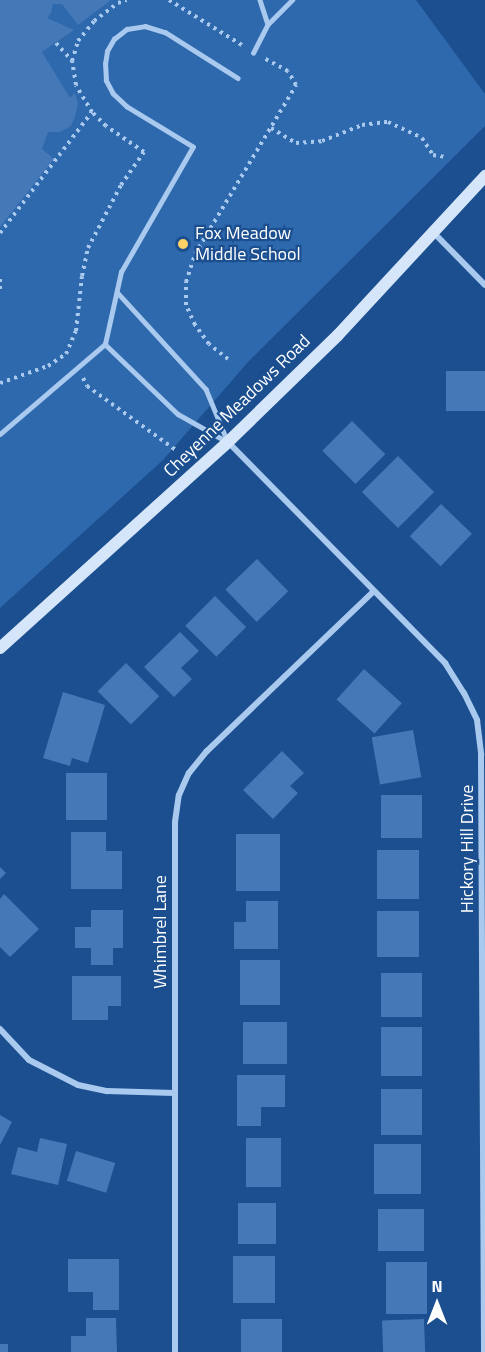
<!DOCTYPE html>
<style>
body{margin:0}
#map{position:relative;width:485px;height:1352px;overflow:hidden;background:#1b4f8f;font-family:"Titillium Web",sans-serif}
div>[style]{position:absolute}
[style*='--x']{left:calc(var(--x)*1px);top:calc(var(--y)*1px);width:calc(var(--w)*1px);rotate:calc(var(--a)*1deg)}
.green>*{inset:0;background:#2e69ad}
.building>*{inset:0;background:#4478b7;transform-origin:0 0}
.path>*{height:4px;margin-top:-2px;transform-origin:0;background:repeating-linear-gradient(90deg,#a9c9ee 0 3px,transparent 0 7.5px)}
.service>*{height:4.5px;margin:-2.25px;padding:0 2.25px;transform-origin:2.25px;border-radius:2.25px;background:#a9c9ee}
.minor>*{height:6px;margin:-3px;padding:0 3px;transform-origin:3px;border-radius:3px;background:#a9c9ee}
.secondary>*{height:12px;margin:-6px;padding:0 6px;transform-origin:6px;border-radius:6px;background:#d6e6fa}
.dots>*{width:16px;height:16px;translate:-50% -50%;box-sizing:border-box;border:3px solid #1b4f8f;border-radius:50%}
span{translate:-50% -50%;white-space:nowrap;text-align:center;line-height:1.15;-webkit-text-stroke:4.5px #1b4f8f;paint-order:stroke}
.poi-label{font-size:18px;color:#fff}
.left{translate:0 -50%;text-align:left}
.street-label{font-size:18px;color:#fff}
.north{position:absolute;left:407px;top:1274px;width:60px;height:60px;-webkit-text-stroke:4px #1b4f8f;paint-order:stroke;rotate:0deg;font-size:16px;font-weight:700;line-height:24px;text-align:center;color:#fff}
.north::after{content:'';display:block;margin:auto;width:21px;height:27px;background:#fff;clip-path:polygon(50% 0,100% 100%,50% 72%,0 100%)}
</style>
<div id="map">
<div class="green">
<div style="clip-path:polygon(0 0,416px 0,485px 94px,485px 126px,248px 362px,163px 460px,0 608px)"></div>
</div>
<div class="building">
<div style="clip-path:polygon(0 0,111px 0,78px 25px,62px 4px,53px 4px,51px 13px,47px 18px,74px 30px,42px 52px,70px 98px,75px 93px,78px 104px,75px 117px,71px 126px,60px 132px,48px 132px,42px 149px,54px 159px,0 227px)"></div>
<div style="left:446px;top:371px;width:39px;height:40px"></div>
<div style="left:352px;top:421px;width:47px;height:42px;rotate:45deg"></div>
<div style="left:398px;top:456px;width:51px;height:51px;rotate:45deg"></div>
<div style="left:441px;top:504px;width:43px;height:45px;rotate:44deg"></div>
<div style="left:257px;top:559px;width:45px;height:44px;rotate:46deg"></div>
<div style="left:215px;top:596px;width:44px;height:42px;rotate:45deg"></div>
<div style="clip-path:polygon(180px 632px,199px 651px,181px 668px,192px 679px,174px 697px,144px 667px)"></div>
<div style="left:126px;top:663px;width:47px;height:40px;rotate:45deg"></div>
<div style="left:364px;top:669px;width:51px;height:41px;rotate:42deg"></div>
<div style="clip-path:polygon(63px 692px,105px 705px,88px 763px,72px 758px,70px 766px,43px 758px)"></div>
<div style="left:413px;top:730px;width:48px;height:42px;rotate:80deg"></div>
<div style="clip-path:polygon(282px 751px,304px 773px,290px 786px,298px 793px,273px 819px,243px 790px)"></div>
<div style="left:66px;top:773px;width:41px;height:47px"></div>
<div style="left:381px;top:795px;width:41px;height:43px"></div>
<div style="clip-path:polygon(71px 832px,106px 832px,106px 851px,122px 851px,122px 889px,71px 889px)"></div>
<div style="left:236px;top:834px;width:44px;height:57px"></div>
<div style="left:377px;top:850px;width:42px;height:49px"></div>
<div style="clip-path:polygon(0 867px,6px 873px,0 879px)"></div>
<div style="clip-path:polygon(4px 894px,39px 929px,10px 957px,0 947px,0 899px)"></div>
<div style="clip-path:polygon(246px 901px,278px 901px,278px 949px,234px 949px,234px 922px,246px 922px)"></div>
<div style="clip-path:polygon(91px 910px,123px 910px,123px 948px,113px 948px,113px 965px,91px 965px,91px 948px,75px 948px,75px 927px,91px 927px)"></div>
<div style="left:377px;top:911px;width:42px;height:46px"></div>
<div style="left:240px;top:960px;width:40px;height:45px"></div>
<div style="left:381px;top:973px;width:41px;height:44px"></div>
<div style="clip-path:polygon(72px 976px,121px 976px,121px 1006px,108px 1006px,108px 1020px,72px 1020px)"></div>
<div style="left:243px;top:1022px;width:44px;height:42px"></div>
<div style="left:381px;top:1027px;width:41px;height:49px"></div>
<div style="clip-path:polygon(237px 1075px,285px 1075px,285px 1107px,261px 1107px,261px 1126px,237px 1126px)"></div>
<div style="left:381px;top:1089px;width:41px;height:46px"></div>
<div style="clip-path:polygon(0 1115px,12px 1122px,0 1145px)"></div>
<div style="clip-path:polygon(40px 1138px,67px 1144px,58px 1185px,11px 1174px,18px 1147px,37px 1152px)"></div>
<div style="left:246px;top:1138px;width:35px;height:49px"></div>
<div style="left:374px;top:1144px;width:47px;height:50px"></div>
<div style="left:76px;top:1151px;width:41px;height:31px;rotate:17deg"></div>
<div style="left:238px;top:1203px;width:38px;height:41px"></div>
<div style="left:378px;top:1209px;width:46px;height:42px"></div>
<div style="left:233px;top:1256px;width:42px;height:47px"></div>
<div style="clip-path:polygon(68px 1259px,119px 1259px,119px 1310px,93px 1310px,93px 1292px,68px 1292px)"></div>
<div style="left:386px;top:1262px;width:41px;height:52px"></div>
<div style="clip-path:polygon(86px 1318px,116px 1318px,117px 1352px,71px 1352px,71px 1336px,86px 1336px)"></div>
<div style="left:241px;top:1319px;width:41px;height:33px"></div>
<div style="left:424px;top:1319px;width:33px;height:42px;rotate:88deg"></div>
<div style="left:0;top:1344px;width:8px;height:8px"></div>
</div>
<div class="path">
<div style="--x:169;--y:0;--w:86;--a:31.7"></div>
<div style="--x:56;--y:43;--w:24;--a:48"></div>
<div style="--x:271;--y:128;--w:29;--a:31"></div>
<div style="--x:296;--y:143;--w:26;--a:-4"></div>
<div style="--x:322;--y:141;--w:43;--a:-21.8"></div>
<div style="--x:362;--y:125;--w:26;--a:-7"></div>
<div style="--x:388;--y:122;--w:38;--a:25"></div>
<div style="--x:422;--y:138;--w:20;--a:57"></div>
<div style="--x:433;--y:155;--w:12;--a:9"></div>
<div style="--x:0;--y:233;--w:152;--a:-52.8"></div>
<div style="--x:0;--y:279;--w:11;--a:90"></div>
<div style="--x:228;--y:359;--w:24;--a:-142"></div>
<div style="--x:209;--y:344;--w:24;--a:-126"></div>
<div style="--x:195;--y:325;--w:22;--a:-114"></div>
<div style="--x:186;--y:305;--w:23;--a:-90"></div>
<div style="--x:186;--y:282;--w:29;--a:-72"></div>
<div style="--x:195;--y:254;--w:197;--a:-59.1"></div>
<div style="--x:296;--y:85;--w:16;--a:-120"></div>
<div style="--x:288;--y:71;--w:27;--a:-152"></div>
<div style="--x:83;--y:378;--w:9;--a:63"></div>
<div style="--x:87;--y:386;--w:111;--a:35.8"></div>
<div style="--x:0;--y:383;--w:51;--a:-19.5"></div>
<div style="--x:48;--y:366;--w:22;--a:-34"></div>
<div style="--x:66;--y:354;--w:25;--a:-67"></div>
<div style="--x:76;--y:331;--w:55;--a:-83.8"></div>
<div style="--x:82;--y:276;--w:29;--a:-78"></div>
<div style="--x:88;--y:248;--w:71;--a:-62.4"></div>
<div style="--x:121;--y:185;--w:40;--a:-55.1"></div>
<div style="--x:144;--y:152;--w:46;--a:-145.6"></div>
<div style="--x:106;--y:126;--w:20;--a:-135"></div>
<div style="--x:92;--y:112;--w:31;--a:-121"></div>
<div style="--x:76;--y:85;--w:24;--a:-99"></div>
<div style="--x:72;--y:61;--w:21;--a:-73"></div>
<div style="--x:78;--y:41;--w:26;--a:-51"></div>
<div style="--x:94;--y:21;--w:30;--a:-37"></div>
<div style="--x:118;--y:3;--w:9;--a:-18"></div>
</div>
<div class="service">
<div style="--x:260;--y:0;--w:25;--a:72"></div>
<div style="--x:253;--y:53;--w:33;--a:-63"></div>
<div style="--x:268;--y:24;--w:34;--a:-45"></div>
<div style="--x:117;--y:292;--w:132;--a:47.5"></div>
<div style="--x:206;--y:389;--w:55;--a:67.6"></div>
<div style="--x:105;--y:344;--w:101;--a:43.8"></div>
<div style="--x:178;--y:414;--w:55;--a:29.4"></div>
<div style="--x:0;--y:434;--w:138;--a:-40.6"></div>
<div style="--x:105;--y:344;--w:74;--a:-77.5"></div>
<div style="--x:121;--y:272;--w:144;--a:-60.1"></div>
<div style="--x:193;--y:147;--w:77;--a:-148.8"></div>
<div style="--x:127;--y:107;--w:19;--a:-137"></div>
<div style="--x:113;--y:94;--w:15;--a:-118"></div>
<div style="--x:106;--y:81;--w:17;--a:-93"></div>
<div style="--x:105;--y:64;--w:13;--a:-81"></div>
<div style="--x:107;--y:51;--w:14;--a:-60"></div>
<div style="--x:114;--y:39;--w:16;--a:-38"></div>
<div style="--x:127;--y:29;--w:18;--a:-9"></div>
<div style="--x:145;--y:26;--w:21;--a:17"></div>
<div style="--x:165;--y:32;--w:86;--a:32.2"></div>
</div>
<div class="minor">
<div style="--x:433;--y:232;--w:74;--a:45.5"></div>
<div style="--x:228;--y:442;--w:310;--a:45.5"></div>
<div style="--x:445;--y:663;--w:36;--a:58"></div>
<div style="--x:464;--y:693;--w:30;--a:64"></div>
<div style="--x:477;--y:720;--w:35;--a:83"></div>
<div style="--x:481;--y:755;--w:597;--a:89.71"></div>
<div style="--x:0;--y:1029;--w:42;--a:46.9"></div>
<div style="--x:29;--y:1060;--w:55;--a:27"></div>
<div style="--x:78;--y:1085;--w:30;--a:12"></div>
<div style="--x:107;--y:1091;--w:67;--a:1.7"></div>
<div style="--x:175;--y:1352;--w:530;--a:-90"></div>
<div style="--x:175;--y:822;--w:27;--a:-82"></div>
<div style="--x:179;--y:795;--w:24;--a:-66"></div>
<div style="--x:189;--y:773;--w:28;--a:-51"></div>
<div style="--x:207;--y:751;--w:230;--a:-43.8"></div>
</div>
<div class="secondary">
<div style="--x:0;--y:648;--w:307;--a:-42.1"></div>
<div style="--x:228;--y:442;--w:153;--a:-44.2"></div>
<div style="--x:338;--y:335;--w:217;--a:-47.2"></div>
</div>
<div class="dots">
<div style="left:183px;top:244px;background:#ffd166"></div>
</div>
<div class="poi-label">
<span class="left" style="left:195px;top:244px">Fox Meadow<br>Middle School</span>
</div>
<div class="street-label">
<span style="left:237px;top:406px;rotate:-44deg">Cheyenne Meadows Road</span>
<span style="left:467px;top:849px;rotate:-90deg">Hickory Hill Drive</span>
<span style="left:160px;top:932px;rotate:-90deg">Whimbrel Lane</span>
</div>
<div class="north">N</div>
</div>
